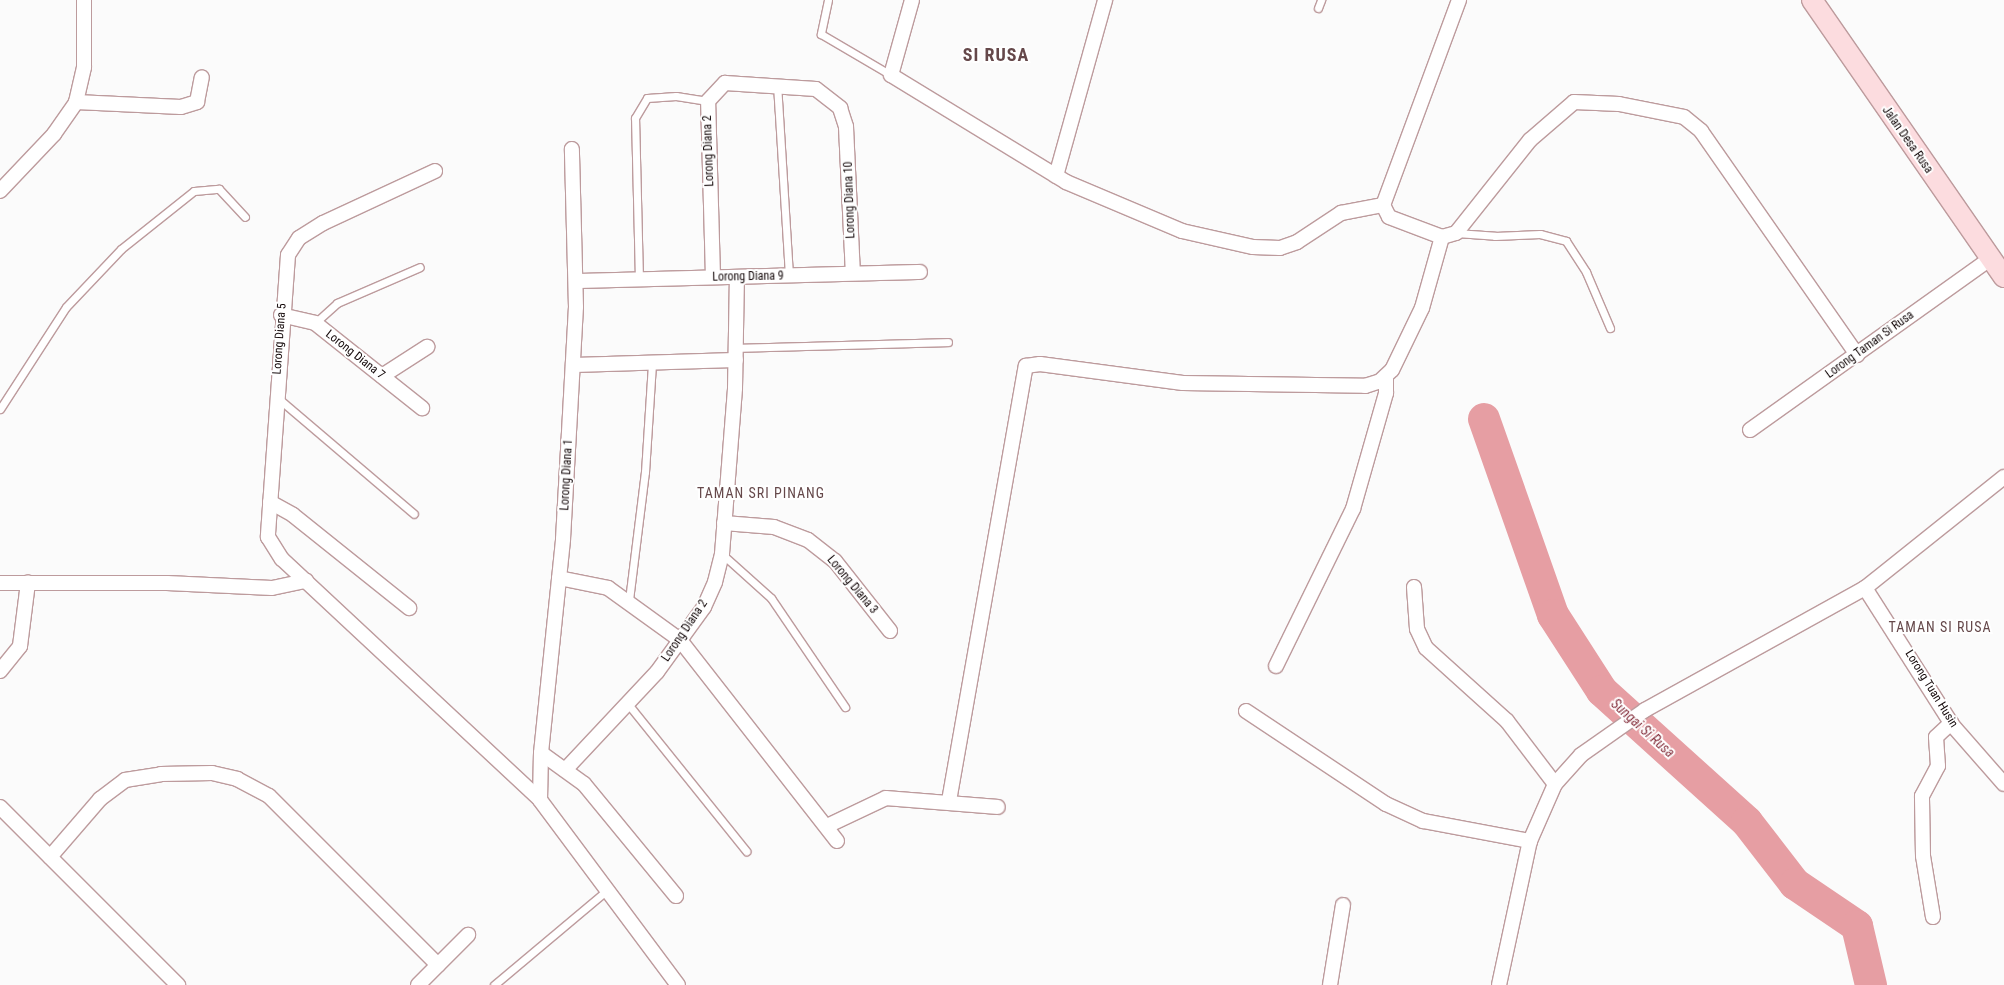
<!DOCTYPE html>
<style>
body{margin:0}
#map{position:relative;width:2004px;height:985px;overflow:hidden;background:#fbfbfb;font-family:"Roboto Condensed",sans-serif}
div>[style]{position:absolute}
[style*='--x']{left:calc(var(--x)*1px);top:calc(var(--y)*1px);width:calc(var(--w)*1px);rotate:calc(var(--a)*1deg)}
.river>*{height:32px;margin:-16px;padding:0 16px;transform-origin:16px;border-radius:16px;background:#e69ea3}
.roads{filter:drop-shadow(1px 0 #bd9b9d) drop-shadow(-1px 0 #bd9b9d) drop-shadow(0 1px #bd9b9d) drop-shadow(0 -1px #bd9b9d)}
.lane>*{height:7px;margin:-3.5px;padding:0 3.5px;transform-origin:3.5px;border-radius:3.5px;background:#fff}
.street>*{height:14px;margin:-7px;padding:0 7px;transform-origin:7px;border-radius:7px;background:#fff}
.secondary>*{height:20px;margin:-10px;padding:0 10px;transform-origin:10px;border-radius:10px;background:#fcdcdf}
span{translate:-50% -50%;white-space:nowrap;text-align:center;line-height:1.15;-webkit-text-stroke:4px #fff;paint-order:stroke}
.street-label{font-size:12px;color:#14090a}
.neighbourhood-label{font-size:14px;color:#65484a;letter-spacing:1px}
.water-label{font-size:14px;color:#85303d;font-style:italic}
.district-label{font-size:18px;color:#65484a;font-weight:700;letter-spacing:1px}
</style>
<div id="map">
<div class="river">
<div style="--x:1484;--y:419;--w:208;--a:70.6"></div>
<div style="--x:1553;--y:615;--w:90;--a:57.2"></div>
<div style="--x:1602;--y:691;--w:195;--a:42.1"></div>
<div style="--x:1747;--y:822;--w:78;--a:52.3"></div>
<div style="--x:1795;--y:884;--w:75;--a:34.1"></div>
<div style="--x:1857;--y:926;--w:61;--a:76.7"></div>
</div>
<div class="roads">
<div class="lane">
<div style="--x:828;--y:0;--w:35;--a:102"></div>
<div style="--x:821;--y:34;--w:81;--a:30.4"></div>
<div style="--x:1318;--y:8;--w:9;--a:-69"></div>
<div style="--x:777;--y:84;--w:192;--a:86.4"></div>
<div style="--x:1456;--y:233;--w:39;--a:4"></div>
<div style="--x:1495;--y:236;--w:45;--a:-2.5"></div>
<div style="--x:1540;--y:234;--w:27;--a:15"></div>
<div style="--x:1566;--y:241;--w:37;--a:57"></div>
<div style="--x:1586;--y:272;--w:61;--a:66.8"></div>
<div style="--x:639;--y:280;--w:162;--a:-91.4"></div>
<div style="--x:635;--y:118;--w:23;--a:-59"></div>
<div style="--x:647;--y:98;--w:29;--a:-4"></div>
<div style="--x:676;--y:96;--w:32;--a:9"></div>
<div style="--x:315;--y:323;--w:30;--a:-42"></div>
<div style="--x:337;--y:303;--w:90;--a:-23.4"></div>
<div style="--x:736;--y:348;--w:212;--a:-1.6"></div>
<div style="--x:279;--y:399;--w:177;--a:40.4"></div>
<div style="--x:0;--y:409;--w:121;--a:-57.1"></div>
<div style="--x:66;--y:307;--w:80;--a:-46.5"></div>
<div style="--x:121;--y:249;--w:93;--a:-38.5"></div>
<div style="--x:194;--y:191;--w:25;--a:-5"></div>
<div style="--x:219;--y:189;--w:38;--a:47"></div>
<div style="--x:722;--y:554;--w:66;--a:41.9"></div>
<div style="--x:771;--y:598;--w:132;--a:55.8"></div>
<div style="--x:629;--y:600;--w:129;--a:-82.9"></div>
<div style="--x:645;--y:472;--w:109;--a:-86.3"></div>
<div style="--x:628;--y:704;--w:189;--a:51.2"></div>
<div style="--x:494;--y:985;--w:146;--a:-40"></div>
</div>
<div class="street">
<div style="--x:912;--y:0;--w:78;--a:105.6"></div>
<div style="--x:891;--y:75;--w:205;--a:31.4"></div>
<div style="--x:1066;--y:182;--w:126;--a:22.9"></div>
<div style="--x:1182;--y:231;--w:73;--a:12.7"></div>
<div style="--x:1253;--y:247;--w:27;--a:2"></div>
<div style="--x:1280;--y:248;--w:18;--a:-19"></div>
<div style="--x:1297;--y:242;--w:53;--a:-33.4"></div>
<div style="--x:1341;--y:213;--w:43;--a:-10.8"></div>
<div style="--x:1459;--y:0;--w:219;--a:110.3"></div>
<div style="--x:1383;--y:205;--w:13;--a:63"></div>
<div style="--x:1389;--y:217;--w:57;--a:20.7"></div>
<div style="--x:1442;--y:237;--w:15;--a:-16"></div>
<div style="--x:1456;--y:233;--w:119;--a:-51.5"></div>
<div style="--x:1530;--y:140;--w:58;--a:-40.8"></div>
<div style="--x:1574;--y:102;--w:45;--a:2.5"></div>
<div style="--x:1619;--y:104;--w:66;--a:11.3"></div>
<div style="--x:1684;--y:117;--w:22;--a:39"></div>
<div style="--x:1701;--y:131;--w:273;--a:55.1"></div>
<div style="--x:76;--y:102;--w:105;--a:2.7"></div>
<div style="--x:181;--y:107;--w:17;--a:-17"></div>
<div style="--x:197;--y:102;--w:25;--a:-79"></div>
<div style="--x:435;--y:171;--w:123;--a:155.1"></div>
<div style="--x:323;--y:223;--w:28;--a:148"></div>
<div style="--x:299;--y:238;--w:20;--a:123"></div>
<div style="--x:288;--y:255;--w:283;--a:94.1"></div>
<div style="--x:268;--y:537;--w:26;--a:58"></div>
<div style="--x:282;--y:559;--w:353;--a:43"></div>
<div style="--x:540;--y:800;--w:231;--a:53.3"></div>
<div style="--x:1056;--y:176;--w:183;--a:-74.4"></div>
<div style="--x:0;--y:191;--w:79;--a:-46.5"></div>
<div style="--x:54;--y:134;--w:39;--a:-55"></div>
<div style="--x:76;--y:102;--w:36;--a:-77"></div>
<div style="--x:84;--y:67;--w:67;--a:-90"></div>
<div style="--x:713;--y:277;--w:176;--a:-91.6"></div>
<div style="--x:708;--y:101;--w:25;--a:-47"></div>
<div style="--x:725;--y:83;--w:91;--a:3.8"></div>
<div style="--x:816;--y:89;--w:31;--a:38"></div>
<div style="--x:840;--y:108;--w:20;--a:72"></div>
<div style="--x:846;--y:127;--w:146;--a:87.3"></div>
<div style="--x:576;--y:281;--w:344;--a:-1.5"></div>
<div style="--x:281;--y:315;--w:35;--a:13"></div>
<div style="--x:315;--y:323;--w:137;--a:38.5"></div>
<div style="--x:573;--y:365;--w:163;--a:-1.8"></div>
<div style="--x:382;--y:376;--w:54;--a:-32.8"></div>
<div style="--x:1750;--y:430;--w:295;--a:-35.5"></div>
<div style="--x:270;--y:502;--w:26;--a:29"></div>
<div style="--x:293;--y:515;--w:149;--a:38.7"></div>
<div style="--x:724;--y:523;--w:50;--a:4.6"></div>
<div style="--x:774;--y:527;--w:36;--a:21"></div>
<div style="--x:808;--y:540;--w:34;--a:38"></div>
<div style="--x:835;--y:561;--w:89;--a:51.8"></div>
<div style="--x:559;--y:578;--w:50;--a:11.5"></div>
<div style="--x:608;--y:588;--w:89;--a:35.8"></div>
<div style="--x:680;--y:640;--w:255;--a:52"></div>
<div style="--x:0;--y:583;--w:167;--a:0"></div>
<div style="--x:167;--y:583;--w:105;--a:2.7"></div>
<div style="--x:272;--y:588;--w:35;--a:-12"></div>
<div style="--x:1414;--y:587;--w:42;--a:85.9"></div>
<div style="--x:1417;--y:629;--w:21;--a:65"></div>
<div style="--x:1426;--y:648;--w:109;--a:42"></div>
<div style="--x:1507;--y:721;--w:79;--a:52.7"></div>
<div style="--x:1865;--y:588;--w:164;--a:57.5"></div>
<div style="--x:1953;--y:726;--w:77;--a:48.7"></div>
<div style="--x:1276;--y:666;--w:175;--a:-63.9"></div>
<div style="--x:1353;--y:509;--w:121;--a:-74.1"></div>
<div style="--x:1386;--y:393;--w:17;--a:-90"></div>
<div style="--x:0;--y:671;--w:32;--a:-51"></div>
<div style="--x:20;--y:646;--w:64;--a:-82.8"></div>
<div style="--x:1246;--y:711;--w:168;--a:33.6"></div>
<div style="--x:1386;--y:804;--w:41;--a:24.7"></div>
<div style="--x:1423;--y:821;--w:109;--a:10.6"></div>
<div style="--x:541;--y:753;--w:53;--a:35.8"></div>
<div style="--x:584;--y:784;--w:145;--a:50.6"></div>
<div style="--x:565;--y:770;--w:134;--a:-46.8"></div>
<div style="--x:657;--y:672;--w:80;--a:-54.1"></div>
<div style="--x:704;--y:607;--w:27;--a:-66"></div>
<div style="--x:715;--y:582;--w:29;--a:-76"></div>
<div style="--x:722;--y:554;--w:167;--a:-85.5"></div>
<div style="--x:735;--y:388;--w:111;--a:-89"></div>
<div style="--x:540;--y:800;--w:47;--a:-88.8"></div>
<div style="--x:541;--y:753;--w:215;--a:-84.1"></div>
<div style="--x:563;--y:539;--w:232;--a:-86.8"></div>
<div style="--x:576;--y:307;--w:158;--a:-91.5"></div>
<div style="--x:949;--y:801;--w:442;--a:-80"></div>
<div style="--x:1026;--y:366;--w:14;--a:-8"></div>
<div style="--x:1040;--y:364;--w:144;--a:7.6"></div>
<div style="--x:1183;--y:383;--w:182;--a:0.9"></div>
<div style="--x:1365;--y:386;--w:16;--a:-18"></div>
<div style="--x:1380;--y:381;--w:16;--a:-43"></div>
<div style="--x:1392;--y:370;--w:69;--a:-64.2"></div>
<div style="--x:1422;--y:308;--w:74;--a:-74.3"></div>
<div style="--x:0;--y:807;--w:252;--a:45"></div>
<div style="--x:827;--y:826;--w:65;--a:-25.4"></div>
<div style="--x:886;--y:798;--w:112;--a:4.6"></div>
<div style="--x:50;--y:857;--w:77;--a:-49.2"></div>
<div style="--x:100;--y:799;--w:31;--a:-37"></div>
<div style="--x:125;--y:780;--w:36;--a:-9"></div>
<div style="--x:161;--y:774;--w:51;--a:-1.1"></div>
<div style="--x:212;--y:773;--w:26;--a:13"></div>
<div style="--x:237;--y:779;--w:36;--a:28"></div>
<div style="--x:269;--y:796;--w:239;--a:45"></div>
<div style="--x:1933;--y:917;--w:62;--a:-99.3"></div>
<div style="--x:1923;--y:856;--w:60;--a:-91"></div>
<div style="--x:1922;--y:796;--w:34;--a:-62"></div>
<div style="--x:1938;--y:766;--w:29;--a:-94"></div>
<div style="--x:1936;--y:737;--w:21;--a:-43"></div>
<div style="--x:418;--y:985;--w:71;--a:-45"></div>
<div style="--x:1330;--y:985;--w:81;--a:-80.8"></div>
<div style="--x:1499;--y:985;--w:147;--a:-77.9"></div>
<div style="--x:1530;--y:841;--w:62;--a:-66.3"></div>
<div style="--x:1555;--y:784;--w:39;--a:-48"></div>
<div style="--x:1581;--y:755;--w:78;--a:-35.1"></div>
<div style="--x:1645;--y:710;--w:252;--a:-29"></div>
<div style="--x:1865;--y:588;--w:178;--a:-38.6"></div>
</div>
<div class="secondary">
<div style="--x:1812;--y:0;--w:337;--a:55.3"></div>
</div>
</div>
<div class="street-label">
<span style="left:1907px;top:140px;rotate:55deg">Jalan Desa Rusa</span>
<span style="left:709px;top:151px;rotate:-92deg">Lorong Diana 2</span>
<span style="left:850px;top:200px;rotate:-92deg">Lorong Diana 10</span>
<span style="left:748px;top:277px;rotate:-1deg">Lorong Diana 9</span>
<span style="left:280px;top:339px;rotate:-86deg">Lorong Diana 5</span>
<span style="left:1870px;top:345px;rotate:-36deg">Lorong Taman Si Rusa</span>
<span style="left:355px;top:355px;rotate:38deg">Lorong Diana 7</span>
<span style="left:567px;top:475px;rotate:-87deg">Lorong Diana 1</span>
<span style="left:852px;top:585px;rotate:50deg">Lorong Diana 3</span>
<span style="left:685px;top:631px;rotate:-56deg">Lorong Diana 2</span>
<span style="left:1931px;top:689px;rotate:58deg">Lorong Tuan Husin</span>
</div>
<div class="neighbourhood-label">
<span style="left:761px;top:493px">TAMAN SRI PINANG</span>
<span style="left:1940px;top:627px">TAMAN SI RUSA</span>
</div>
<div class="water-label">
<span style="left:1643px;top:728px;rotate:42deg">Sungai Si Rusa</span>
</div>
<div class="district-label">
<span style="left:996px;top:55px">SI RUSA</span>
</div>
</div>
